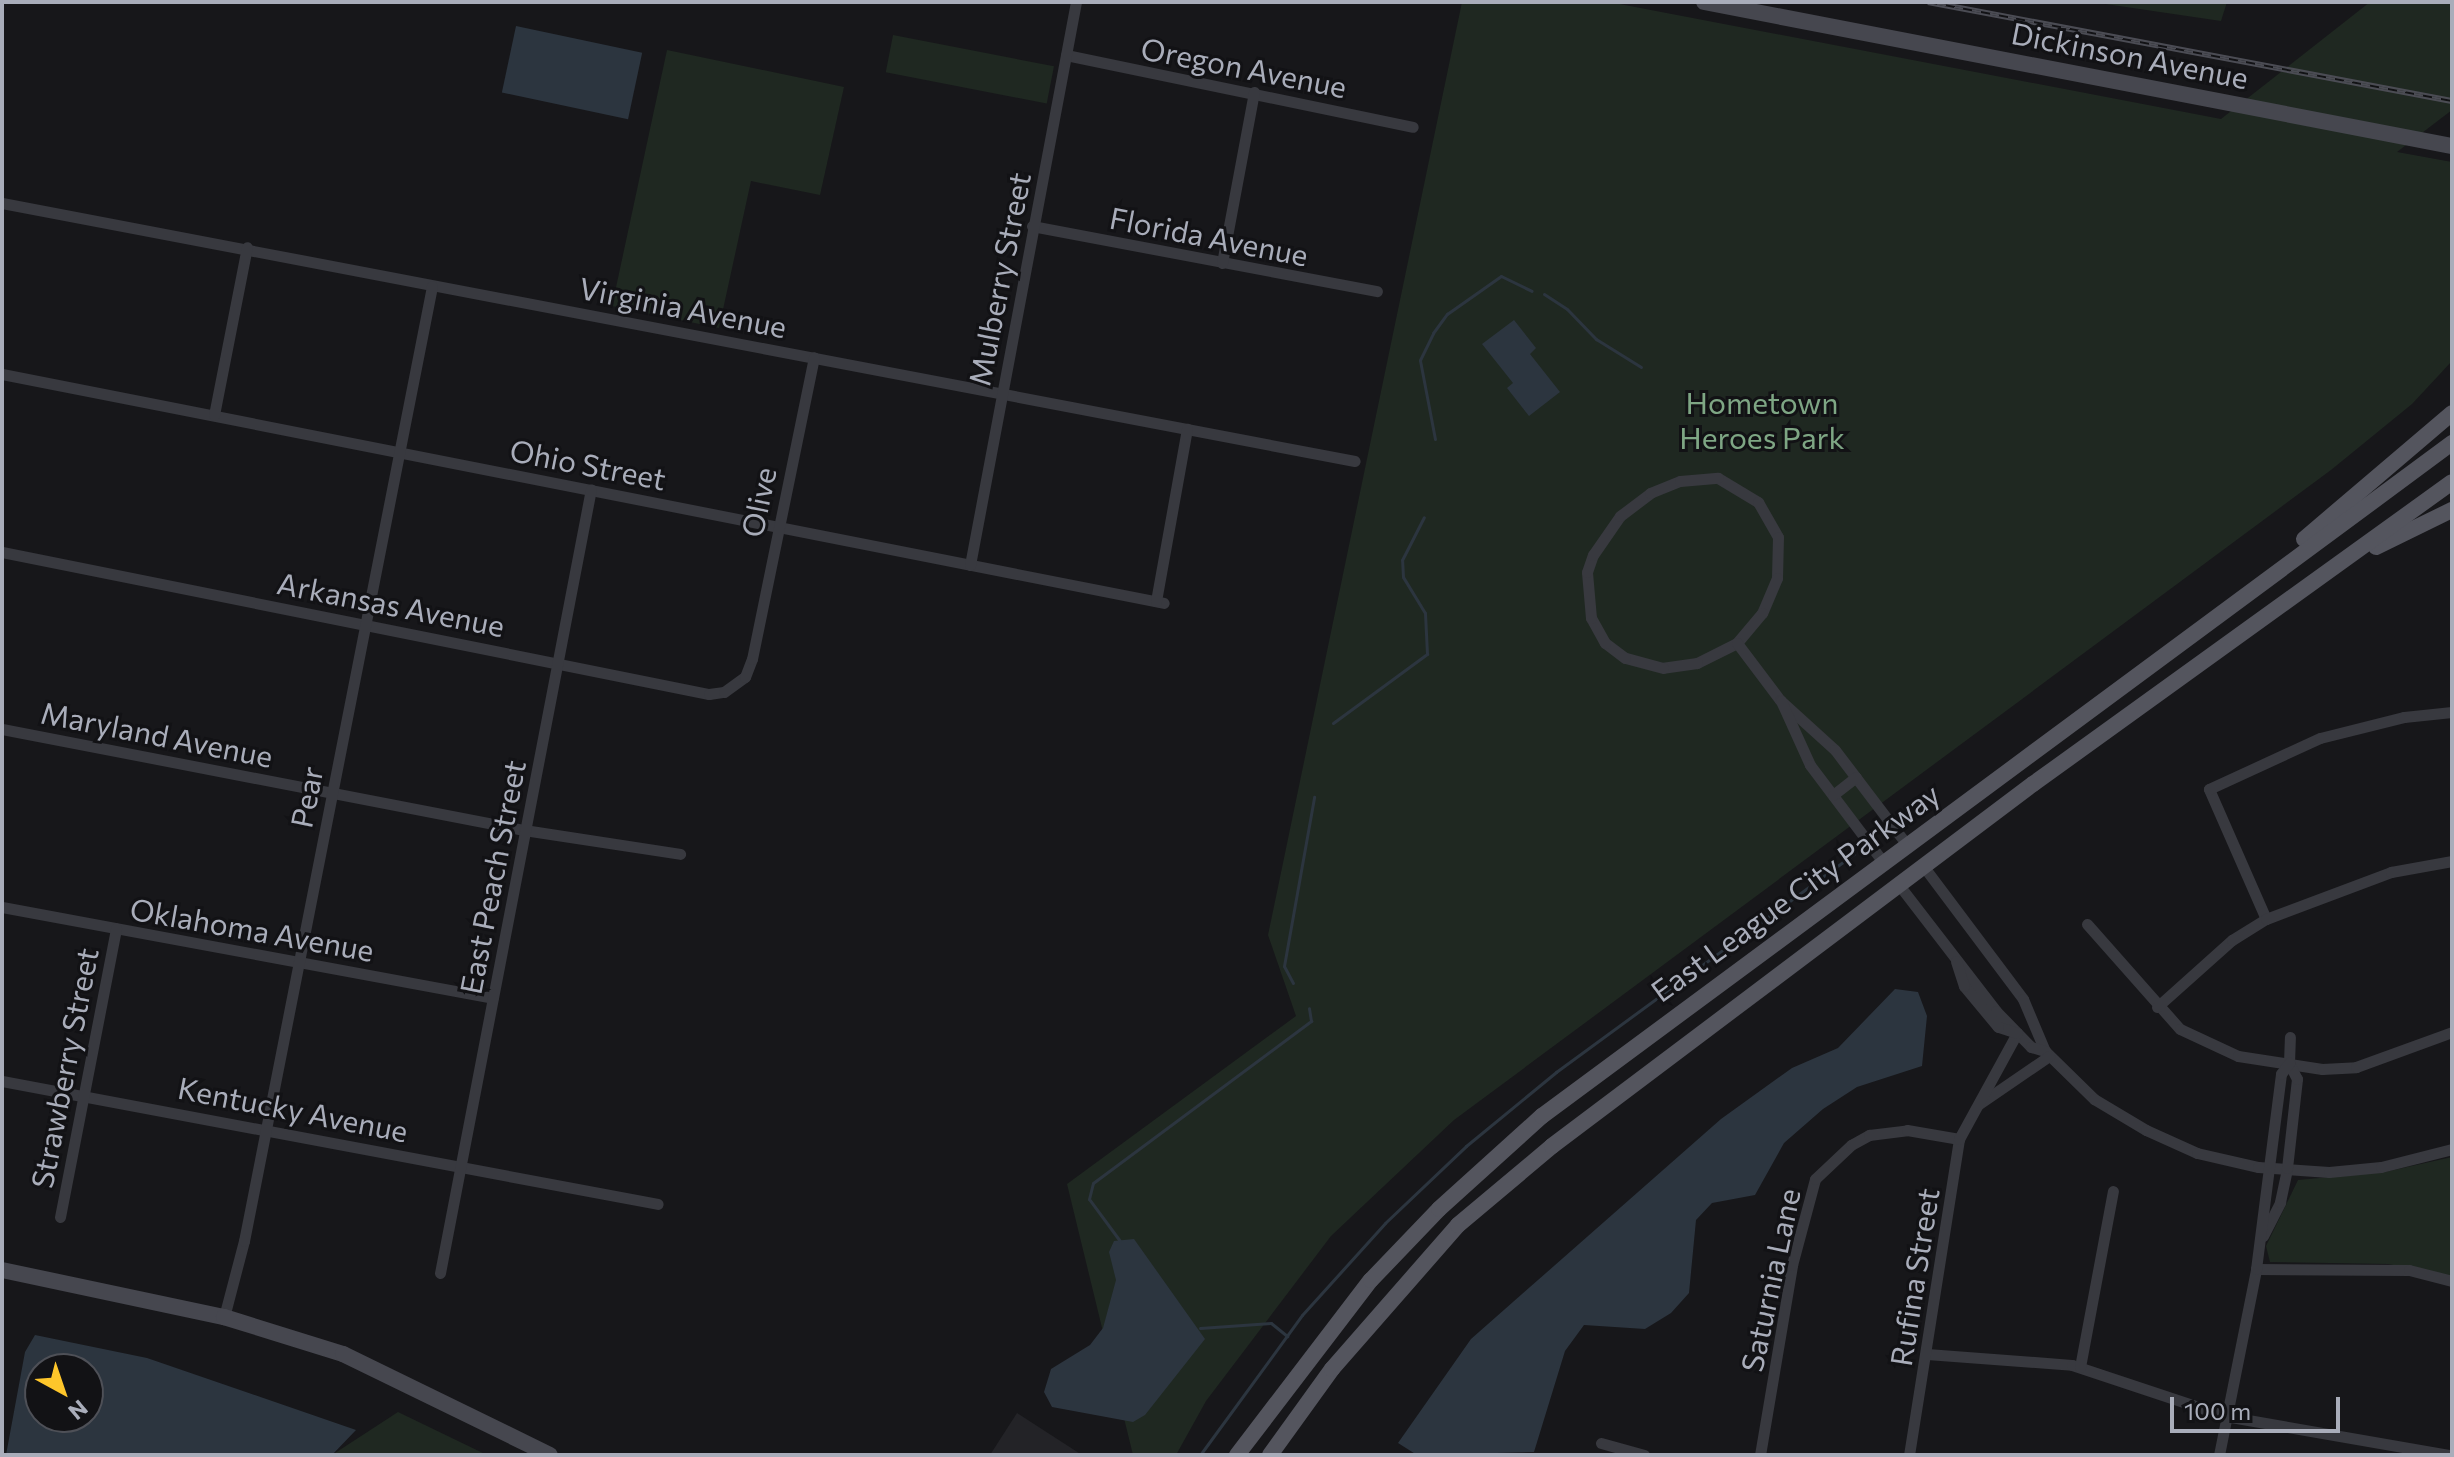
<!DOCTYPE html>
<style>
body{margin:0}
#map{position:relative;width:2454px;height:1457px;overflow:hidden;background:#17171a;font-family:Commissioner,sans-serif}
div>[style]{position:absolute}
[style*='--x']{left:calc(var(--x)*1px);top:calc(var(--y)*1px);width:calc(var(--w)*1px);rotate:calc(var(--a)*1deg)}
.built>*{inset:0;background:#232327}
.green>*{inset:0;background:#1f2821;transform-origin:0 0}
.water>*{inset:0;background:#2c353f;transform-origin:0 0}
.stream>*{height:3px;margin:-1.5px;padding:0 1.5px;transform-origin:1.5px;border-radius:1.5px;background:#2c353f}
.street>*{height:11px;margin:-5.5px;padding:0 5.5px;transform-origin:5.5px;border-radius:5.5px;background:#38393f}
.secondary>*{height:16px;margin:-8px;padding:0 8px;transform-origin:8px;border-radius:8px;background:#46474f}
.primary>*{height:16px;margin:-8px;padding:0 8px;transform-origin:8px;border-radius:8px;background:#54555e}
.rail>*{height:6px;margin-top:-3px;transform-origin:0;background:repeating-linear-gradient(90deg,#121215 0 9px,#4b4c54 0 18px);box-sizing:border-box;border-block:2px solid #4b4c54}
span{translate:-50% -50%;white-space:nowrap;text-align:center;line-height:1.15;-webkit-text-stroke:6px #121215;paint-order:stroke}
.street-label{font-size:30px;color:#a9adba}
.park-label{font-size:30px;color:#7ea684}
.frame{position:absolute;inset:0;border:4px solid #a9adba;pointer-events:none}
.north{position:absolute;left:24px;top:1353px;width:80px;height:80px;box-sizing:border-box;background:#121215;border:2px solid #4e5057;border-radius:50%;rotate:140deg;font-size:22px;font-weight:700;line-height:32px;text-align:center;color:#a9adba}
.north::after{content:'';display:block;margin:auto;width:28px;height:36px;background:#fec62b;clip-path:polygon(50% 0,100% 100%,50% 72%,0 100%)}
.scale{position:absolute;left:2170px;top:1397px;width:170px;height:36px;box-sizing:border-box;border:4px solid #a9adba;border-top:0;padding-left:10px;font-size:24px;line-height:28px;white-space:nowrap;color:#a9adba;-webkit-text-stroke:6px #121215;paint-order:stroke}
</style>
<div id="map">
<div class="built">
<div style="clip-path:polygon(1017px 1413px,1082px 1455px,990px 1455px)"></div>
</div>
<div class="green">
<div style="clip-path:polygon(1462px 2px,1609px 2px,2221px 119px,2370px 2px,2452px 2px,2452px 110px,2397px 152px,2452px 162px,2452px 361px,2412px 404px,2331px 470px,1454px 1120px,1331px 1236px,1206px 1401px,1176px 1455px,1133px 1455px,1067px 1184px,1296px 1016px,1268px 935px)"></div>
<div style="clip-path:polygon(2092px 2px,2227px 2px,2221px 21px)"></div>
<div style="left:893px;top:35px;width:164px;height:38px;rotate:11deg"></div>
<div style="clip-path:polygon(667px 50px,844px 87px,820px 195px,751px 181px,719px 328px,612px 306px)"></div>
<div style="clip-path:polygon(2452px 1157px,2452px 1276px,2388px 1264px,2270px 1262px,2266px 1246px,2298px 1180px,2385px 1172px)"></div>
<div style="clip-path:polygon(398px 1412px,487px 1455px,332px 1455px)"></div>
</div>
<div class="water">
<div style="left:516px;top:26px;width:129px;height:68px;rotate:12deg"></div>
<div style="clip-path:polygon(1514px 320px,1536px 348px,1530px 354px,1560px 392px,1529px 416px,1507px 388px,1513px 383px,1482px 344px)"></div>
<div style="clip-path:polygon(1895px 989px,1918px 992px,1927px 1016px,1922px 1066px,1857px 1087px,1823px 1109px,1784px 1143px,1755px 1195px,1712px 1203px,1696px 1220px,1689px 1293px,1671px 1313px,1645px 1329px,1584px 1325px,1565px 1351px,1534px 1452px,1417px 1455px,1398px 1443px,1471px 1339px,1721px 1119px,1792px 1068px,1838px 1048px)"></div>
<div style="clip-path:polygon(1134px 1239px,1205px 1339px,1145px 1415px,1133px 1422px,1052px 1407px,1044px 1392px,1051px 1369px,1090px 1345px,1103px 1328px,1116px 1280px,1109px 1252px,1114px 1241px)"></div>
<div style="clip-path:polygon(evenodd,35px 1335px,147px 1358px,356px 1430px,332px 1455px,6px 1455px,25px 1352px,35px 1335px,88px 1369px,88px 1417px,40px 1417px,40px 1369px,88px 1369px)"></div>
</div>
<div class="stream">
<div style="--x:1544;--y:294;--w:27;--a:33"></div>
<div style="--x:1567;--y:309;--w:42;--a:46"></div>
<div style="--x:1596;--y:339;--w:53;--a:31.9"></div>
<div style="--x:1435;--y:439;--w:80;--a:-100.8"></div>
<div style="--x:1420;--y:360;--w:30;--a:-64"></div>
<div style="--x:1433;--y:333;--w:24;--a:-54"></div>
<div style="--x:1447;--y:314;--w:66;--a:-35.1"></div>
<div style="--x:1501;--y:276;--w:34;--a:26"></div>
<div style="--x:1333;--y:723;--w:117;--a:-36.3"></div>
<div style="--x:1427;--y:654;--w:41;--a:-92.8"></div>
<div style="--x:1425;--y:613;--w:42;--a:-121.4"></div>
<div style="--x:1403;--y:577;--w:17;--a:-93"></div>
<div style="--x:1402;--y:560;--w:48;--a:-62.9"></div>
<div style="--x:1293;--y:983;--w:19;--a:-118"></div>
<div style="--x:1284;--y:966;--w:172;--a:-79.9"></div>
<div style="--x:1120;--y:1241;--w:52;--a:-126.4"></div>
<div style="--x:1089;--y:1199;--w:16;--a:-76"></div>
<div style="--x:1093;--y:1183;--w:272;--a:-36.6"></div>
<div style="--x:1311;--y:1021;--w:13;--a:-99"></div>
<div style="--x:1200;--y:1328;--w:71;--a:-4"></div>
<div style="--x:1271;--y:1323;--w:21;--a:39"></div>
<div style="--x:1200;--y:1455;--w:173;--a:-53.9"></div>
<div style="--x:1302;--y:1315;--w:124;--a:-47.9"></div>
<div style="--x:1385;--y:1223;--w:112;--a:-43.5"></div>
<div style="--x:1466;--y:1146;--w:117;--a:-39.4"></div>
<div style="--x:1556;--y:1072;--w:369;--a:-36.2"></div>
</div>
<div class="street">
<div style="--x:1066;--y:55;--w:354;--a:11.7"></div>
<div style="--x:2;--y:203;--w:1377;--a:10.8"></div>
<div style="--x:1032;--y:226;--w:351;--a:10.7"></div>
<div style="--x:1222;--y:263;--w:174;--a:-79.4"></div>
<div style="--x:2;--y:374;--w:1184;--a:11.15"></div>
<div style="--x:214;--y:415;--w:171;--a:-78.9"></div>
<div style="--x:1718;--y:478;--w:47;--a:31"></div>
<div style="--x:1758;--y:502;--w:40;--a:60.3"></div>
<div style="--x:1778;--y:537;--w:41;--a:91.4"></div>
<div style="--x:1777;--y:578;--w:38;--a:113"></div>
<div style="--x:1762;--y:613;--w:39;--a:130"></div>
<div style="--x:1737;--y:643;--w:45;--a:153.4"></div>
<div style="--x:1697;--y:663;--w:34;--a:172"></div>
<div style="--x:1663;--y:668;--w:39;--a:-165"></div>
<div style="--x:1625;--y:658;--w:25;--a:-143"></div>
<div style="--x:1605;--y:643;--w:29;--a:-119"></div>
<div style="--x:1591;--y:618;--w:46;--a:-95"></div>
<div style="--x:1587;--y:572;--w:18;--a:-71"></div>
<div style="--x:1593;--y:555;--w:47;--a:-55.3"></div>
<div style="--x:1620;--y:516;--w:38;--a:-37"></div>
<div style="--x:1650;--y:493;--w:32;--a:-22"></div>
<div style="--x:1680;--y:481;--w:38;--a:-5"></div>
<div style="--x:2;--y:552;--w:721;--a:11.36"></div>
<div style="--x:709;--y:694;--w:15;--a:-8"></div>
<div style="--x:724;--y:692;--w:26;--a:-36"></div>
<div style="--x:745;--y:677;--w:19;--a:-69"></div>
<div style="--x:752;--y:659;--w:308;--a:-78.4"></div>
<div style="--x:970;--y:565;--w:573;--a:-79.34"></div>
<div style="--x:1156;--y:601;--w:175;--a:-79.8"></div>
<div style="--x:1737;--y:643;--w:71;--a:53"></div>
<div style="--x:1780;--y:700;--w:74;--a:42.3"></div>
<div style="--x:1835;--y:750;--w:119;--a:52.8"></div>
<div style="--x:1781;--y:701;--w:70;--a:65.6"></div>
<div style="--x:1810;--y:765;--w:121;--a:53"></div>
<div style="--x:2;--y:729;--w:532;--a:10.95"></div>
<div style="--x:524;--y:830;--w:158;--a:8.7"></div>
<div style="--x:1833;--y:795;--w:29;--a:-38"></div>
<div style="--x:1924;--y:867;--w:165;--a:53.1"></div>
<div style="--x:2023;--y:999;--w:56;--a:67.1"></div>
<div style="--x:2045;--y:1051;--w:69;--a:44.4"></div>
<div style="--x:2094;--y:1099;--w:61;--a:30.8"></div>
<div style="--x:2146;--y:1130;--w:56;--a:24.3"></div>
<div style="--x:2197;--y:1153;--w:63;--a:12.9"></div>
<div style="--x:2258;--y:1167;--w:71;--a:4"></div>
<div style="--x:2329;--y:1172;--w:52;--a:-5.5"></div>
<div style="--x:2381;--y:1167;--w:73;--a:-14.2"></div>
<div style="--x:1899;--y:885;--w:159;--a:52.4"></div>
<div style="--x:1996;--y:1011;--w:50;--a:45.8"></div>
<div style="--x:2031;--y:1047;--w:15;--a:16"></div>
<div style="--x:2;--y:907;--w:499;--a:10.5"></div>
<div style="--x:2266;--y:919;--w:142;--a:-113.7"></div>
<div style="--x:2209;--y:789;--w:122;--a:-24.7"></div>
<div style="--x:2320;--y:738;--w:87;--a:-14"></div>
<div style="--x:2404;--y:717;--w:48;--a:-5.9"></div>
<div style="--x:2087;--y:924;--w:140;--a:48.5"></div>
<div style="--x:2180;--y:1029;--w:64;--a:25"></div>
<div style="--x:2238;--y:1056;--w:85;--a:8.8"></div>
<div style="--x:2322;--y:1069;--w:34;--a:-3"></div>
<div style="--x:2356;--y:1067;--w:102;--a:-20"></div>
<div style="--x:2157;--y:1007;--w:101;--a:-41.8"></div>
<div style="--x:2232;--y:940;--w:40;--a:-32"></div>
<div style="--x:2266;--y:919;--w:134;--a:-20.6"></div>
<div style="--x:2391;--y:872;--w:62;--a:-10.2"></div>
<div style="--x:2;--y:1081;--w:667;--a:10.62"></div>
<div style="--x:1979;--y:1104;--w:85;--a:-34.4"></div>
<div style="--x:60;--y:1217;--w:294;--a:-79"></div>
<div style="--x:2263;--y:1236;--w:38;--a:-63"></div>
<div style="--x:2280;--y:1202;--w:35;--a:-78"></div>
<div style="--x:2287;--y:1168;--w:90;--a:-83.6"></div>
<div style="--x:2297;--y:1079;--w:18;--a:-117"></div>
<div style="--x:2289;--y:1063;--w:26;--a:-88"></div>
<div style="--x:2256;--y:1269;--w:153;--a:0.4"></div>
<div style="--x:2409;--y:1270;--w:44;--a:14.3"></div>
<div style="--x:440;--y:1273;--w:798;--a:-79.1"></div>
<div style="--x:224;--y:1317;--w:79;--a:-75.3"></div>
<div style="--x:244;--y:1241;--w:973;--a:-78.86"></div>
<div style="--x:1927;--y:1354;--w:145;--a:4.3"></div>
<div style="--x:2072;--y:1365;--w:161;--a:18.4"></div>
<div style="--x:2225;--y:1416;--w:227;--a:9.9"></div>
<div style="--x:2080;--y:1367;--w:179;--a:-79.4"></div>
<div style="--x:1601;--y:1443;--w:45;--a:15.6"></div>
<div style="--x:1760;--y:1455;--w:193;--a:-80.4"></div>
<div style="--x:1792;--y:1265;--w:89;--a:-75"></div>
<div style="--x:1815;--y:1179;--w:50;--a:-43.4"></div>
<div style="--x:1851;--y:1145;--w:21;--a:-29"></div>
<div style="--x:1869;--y:1135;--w:38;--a:-7"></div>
<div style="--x:1907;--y:1130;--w:53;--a:9.8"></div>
<div style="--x:1909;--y:1455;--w:320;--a:-81"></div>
<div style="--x:1959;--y:1139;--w:121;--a:-61.3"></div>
<div style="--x:2017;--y:1033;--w:20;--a:-162"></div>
<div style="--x:1998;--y:1027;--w:53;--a:-129.7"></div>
<div style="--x:1964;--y:986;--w:26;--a:-108"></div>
<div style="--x:2219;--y:1455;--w:190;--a:-78.7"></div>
<div style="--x:2256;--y:1269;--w:197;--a:-82.7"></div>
<div style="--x:2281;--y:1074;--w:14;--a:-54"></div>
</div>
<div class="secondary">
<div style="--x:1704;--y:2;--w:762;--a:10.9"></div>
<div style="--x:2;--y:1270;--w:227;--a:12"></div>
<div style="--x:224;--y:1317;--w:125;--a:17.3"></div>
<div style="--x:343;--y:1354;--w:230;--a:26"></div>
</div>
<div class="primary">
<div style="--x:2304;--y:539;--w:194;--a:-40.4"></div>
<div style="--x:2376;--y:547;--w:85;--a:-26"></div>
<div style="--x:1237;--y:1455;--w:220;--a:-52.6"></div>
<div style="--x:1371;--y:1280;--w:98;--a:-46.2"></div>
<div style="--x:1439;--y:1209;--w:139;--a:-42.1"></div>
<div style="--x:1542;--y:1116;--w:1132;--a:-36.49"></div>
<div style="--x:1270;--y:1455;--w:106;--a:-54.2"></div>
<div style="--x:1332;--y:1369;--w:191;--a:-48.8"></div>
<div style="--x:1458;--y:1225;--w:123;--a:-40"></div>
<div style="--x:1552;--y:1146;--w:602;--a:-36.97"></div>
<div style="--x:2033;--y:784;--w:516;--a:-35.78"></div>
</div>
<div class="rail">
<div style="--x:1928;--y:2;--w:533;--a:10.7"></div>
</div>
<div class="street-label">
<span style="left:2130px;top:55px;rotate:11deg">Dickinson Avenue</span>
<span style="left:1244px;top:67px;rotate:11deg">Oregon Avenue</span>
<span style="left:1209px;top:236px;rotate:11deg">Florida Avenue</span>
<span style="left:999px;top:279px;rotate:-79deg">Mulberry Street</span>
<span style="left:683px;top:307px;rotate:11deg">Virginia Avenue</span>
<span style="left:588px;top:464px;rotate:11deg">Ohio Street</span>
<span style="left:758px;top:502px;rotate:-78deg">Olive</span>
<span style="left:391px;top:604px;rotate:11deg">Arkansas Avenue</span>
<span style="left:157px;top:734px;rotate:11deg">Maryland Avenue</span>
<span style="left:306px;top:797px;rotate:-79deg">Pear</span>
<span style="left:492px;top:877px;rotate:-79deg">East Peach Street</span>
<span style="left:1795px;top:892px;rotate:-36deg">East League City Parkway</span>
<span style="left:252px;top:929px;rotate:10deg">Oklahoma Avenue</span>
<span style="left:64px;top:1068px;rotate:-79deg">Strawberry Street</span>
<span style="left:293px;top:1109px;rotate:11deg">Kentucky Avenue</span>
<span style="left:1914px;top:1277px;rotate:-81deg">Rufina Street</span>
<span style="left:1770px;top:1280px;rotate:-78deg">Saturnia Lane</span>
</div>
<div class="park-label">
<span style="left:1762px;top:419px">Hometown<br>Heroes Park</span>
</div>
<div class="frame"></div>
<div class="north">N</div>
<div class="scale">100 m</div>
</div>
